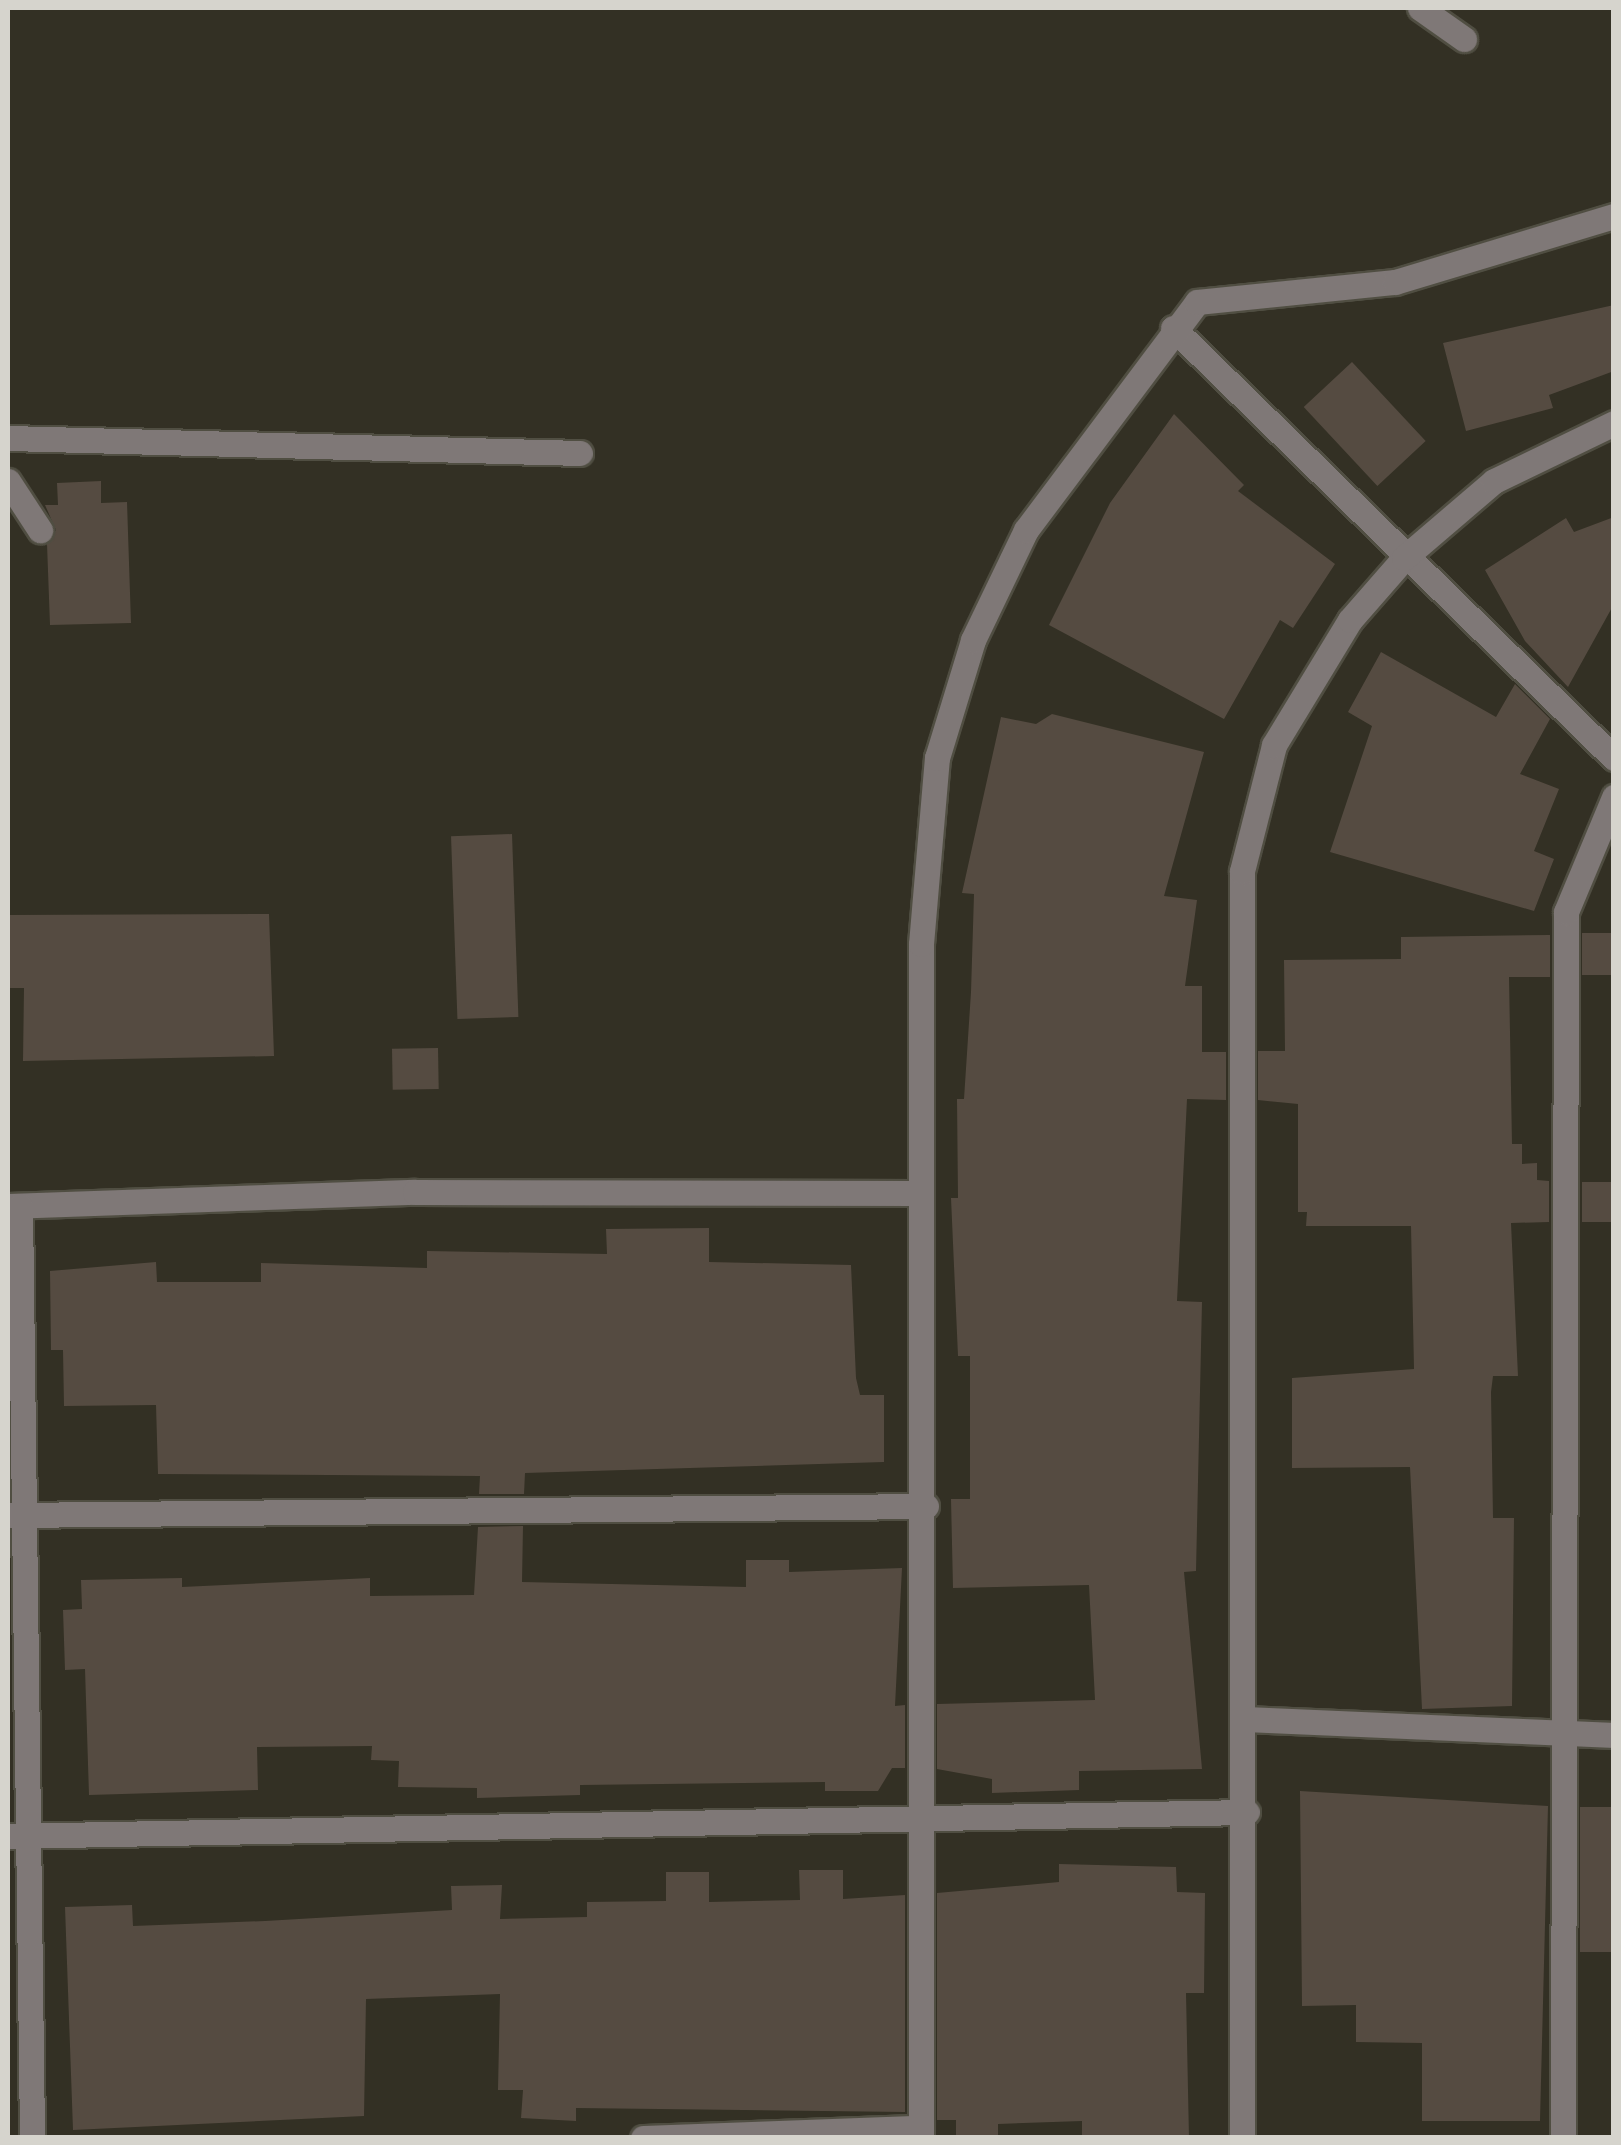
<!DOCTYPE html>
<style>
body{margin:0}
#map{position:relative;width:1621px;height:2145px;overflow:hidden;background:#333024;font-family:"Roboto Condensed",sans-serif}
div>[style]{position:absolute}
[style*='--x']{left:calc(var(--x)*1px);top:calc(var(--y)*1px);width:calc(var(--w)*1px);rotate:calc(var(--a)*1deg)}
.building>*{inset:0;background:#554b41;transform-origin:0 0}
.roads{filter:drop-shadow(2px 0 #504e42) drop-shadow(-2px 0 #504e42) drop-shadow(0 2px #504e42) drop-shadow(0 -2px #504e42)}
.minor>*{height:25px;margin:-12.5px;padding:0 12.5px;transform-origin:12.5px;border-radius:12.5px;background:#7f7877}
span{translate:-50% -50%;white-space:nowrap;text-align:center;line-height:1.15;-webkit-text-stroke:8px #191812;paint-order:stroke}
.frame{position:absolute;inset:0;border:10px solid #d6d4cd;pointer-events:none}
</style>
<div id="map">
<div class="building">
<div style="clip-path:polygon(1614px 305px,1614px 371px,1549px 395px,1553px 408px,1466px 431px,1443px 343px)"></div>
<div style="left:1352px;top:362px;width:108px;height:66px;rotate:47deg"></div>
<div style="clip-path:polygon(1174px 414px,1244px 485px,1238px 491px,1335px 564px,1293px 628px,1280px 620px,1224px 719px,1049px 625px,1110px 503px)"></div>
<div style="clip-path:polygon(101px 481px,101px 503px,127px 502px,131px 623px,50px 625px,47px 544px,56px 530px,45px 505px,58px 505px,57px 483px)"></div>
<div style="clip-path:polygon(1614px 517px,1614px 604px,1568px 687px,1525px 641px,1485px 570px,1566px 518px,1574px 532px)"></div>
<div style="clip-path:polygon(1381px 652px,1496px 717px,1515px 684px,1550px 719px,1520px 774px,1559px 789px,1534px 851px,1554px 859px,1534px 911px,1330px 852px,1372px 726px,1348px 712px)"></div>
<div style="clip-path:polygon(1052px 714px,1204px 752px,1164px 896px,1197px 900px,1185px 986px,1202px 986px,1202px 1052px,1226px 1052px,1226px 1100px,1187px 1099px,1177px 1301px,1202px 1302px,1196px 1571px,1184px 1572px,1202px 1769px,1079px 1771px,1079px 1790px,992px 1793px,992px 1779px,937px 1769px,937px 1704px,1095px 1700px,1089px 1585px,953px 1588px,951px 1499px,970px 1499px,970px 1356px,958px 1356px,951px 1198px,958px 1198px,957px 1099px,964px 1099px,971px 992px,974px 894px,962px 893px,1001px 717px,1036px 724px)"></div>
<div style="left:512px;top:834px;width:183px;height:61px;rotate:88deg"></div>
<div style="clip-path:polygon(269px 914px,274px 1056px,23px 1061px,24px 988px,8px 988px,8px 915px)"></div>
<div style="left:1614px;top:933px;width:42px;height:32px;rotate:90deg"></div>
<div style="clip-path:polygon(1550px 935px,1550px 977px,1509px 977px,1512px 1144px,1522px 1144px,1522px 1164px,1537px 1163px,1537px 1180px,1549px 1181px,1549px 1222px,1511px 1223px,1518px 1376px,1493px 1376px,1491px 1392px,1493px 1518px,1514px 1518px,1512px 1706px,1422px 1709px,1410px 1467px,1292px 1468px,1292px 1378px,1414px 1369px,1411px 1226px,1306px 1226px,1307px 1212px,1298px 1212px,1298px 1104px,1258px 1100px,1258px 1051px,1285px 1051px,1284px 960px,1401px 959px,1401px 937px)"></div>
<div style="left:438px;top:1048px;width:41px;height:46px;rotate:89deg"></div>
<div style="left:1582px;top:1182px;width:32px;height:40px"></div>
<div style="clip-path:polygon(709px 1228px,709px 1262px,851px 1265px,856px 1378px,860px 1395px,884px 1395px,884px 1462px,525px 1473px,524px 1494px,479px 1494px,480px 1476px,158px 1474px,156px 1405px,64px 1406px,63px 1350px,51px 1350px,50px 1271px,156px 1262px,157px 1282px,261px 1282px,261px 1263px,427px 1268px,427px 1251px,607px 1254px,606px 1229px)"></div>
<div style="clip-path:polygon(523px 1526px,522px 1582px,746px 1587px,746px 1560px,789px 1560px,789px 1572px,902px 1568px,895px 1706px,905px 1705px,905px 1768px,892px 1768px,878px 1791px,825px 1791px,825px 1782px,580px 1785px,580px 1795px,477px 1798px,477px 1788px,398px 1787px,399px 1761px,371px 1760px,372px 1746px,257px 1747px,258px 1790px,89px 1795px,85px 1669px,65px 1670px,63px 1610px,82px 1609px,81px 1580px,182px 1578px,182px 1587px,370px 1578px,370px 1596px,474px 1595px,478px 1527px)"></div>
<div style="clip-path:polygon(1300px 1791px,1548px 1806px,1540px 2121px,1422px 2121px,1422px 2043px,1356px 2042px,1356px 2005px,1302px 2006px)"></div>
<div style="left:1580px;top:1807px;width:34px;height:145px"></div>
<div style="clip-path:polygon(1059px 1864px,1176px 1867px,1177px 1892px,1205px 1893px,1204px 1993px,1186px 1993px,1189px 2138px,1082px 2138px,1082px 2121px,998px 2124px,998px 2138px,956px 2138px,956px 2120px,937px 2120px,937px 1893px,1059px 1882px)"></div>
<div style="clip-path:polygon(799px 1870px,843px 1870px,843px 1899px,905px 1895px,905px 2112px,576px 2108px,576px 2121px,521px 2118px,523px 2090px,498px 2090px,500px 1994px,366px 1999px,364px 2116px,73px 2130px,65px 1907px,132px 1905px,133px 1926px,265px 1921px,452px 1910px,451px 1886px,502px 1885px,500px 1919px,587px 1917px,587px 1902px,666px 1901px,666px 1872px,709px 1872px,709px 1902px,800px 1900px)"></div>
</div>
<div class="roads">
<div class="minor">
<div style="--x:1420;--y:8;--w:54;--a:35.2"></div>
<div style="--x:1173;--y:328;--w:616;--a:44.28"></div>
<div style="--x:8;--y:438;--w:572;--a:1.5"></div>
<div style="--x:8;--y:481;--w:59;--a:56.9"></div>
<div style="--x:8;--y:1206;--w:407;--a:-2"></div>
<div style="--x:415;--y:1192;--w:505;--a:0.11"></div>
<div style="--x:20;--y:1206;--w:932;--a:89.26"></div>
<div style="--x:8;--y:1515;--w:918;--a:-0.56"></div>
<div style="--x:1246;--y:1719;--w:368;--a:2.5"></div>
<div style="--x:8;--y:1836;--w:1239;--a:-1.11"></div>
<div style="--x:643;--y:2138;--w:278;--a:-2.1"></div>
<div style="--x:921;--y:2138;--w:1194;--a:-90"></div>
<div style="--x:921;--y:944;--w:187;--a:-85.1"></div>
<div style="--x:937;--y:758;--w:123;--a:-73"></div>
<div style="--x:973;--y:640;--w:122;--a:-64.3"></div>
<div style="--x:1026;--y:530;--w:285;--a:-53.1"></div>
<div style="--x:1197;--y:302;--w:199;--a:-5.8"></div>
<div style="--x:1395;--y:282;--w:229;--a:-16.8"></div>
<div style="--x:1242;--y:2138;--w:1267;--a:-90"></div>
<div style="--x:1242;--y:871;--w:130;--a:-75.7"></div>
<div style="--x:1274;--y:745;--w:146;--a:-58.7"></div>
<div style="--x:1350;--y:620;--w:82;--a:-48.9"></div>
<div style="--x:1404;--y:558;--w:118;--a:-40.5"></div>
<div style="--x:1494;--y:481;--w:133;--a:-25.8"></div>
<div style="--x:1563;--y:2138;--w:1226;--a:-89.86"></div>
<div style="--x:1566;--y:912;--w:125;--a:-67.3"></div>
</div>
</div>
<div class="frame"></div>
</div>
